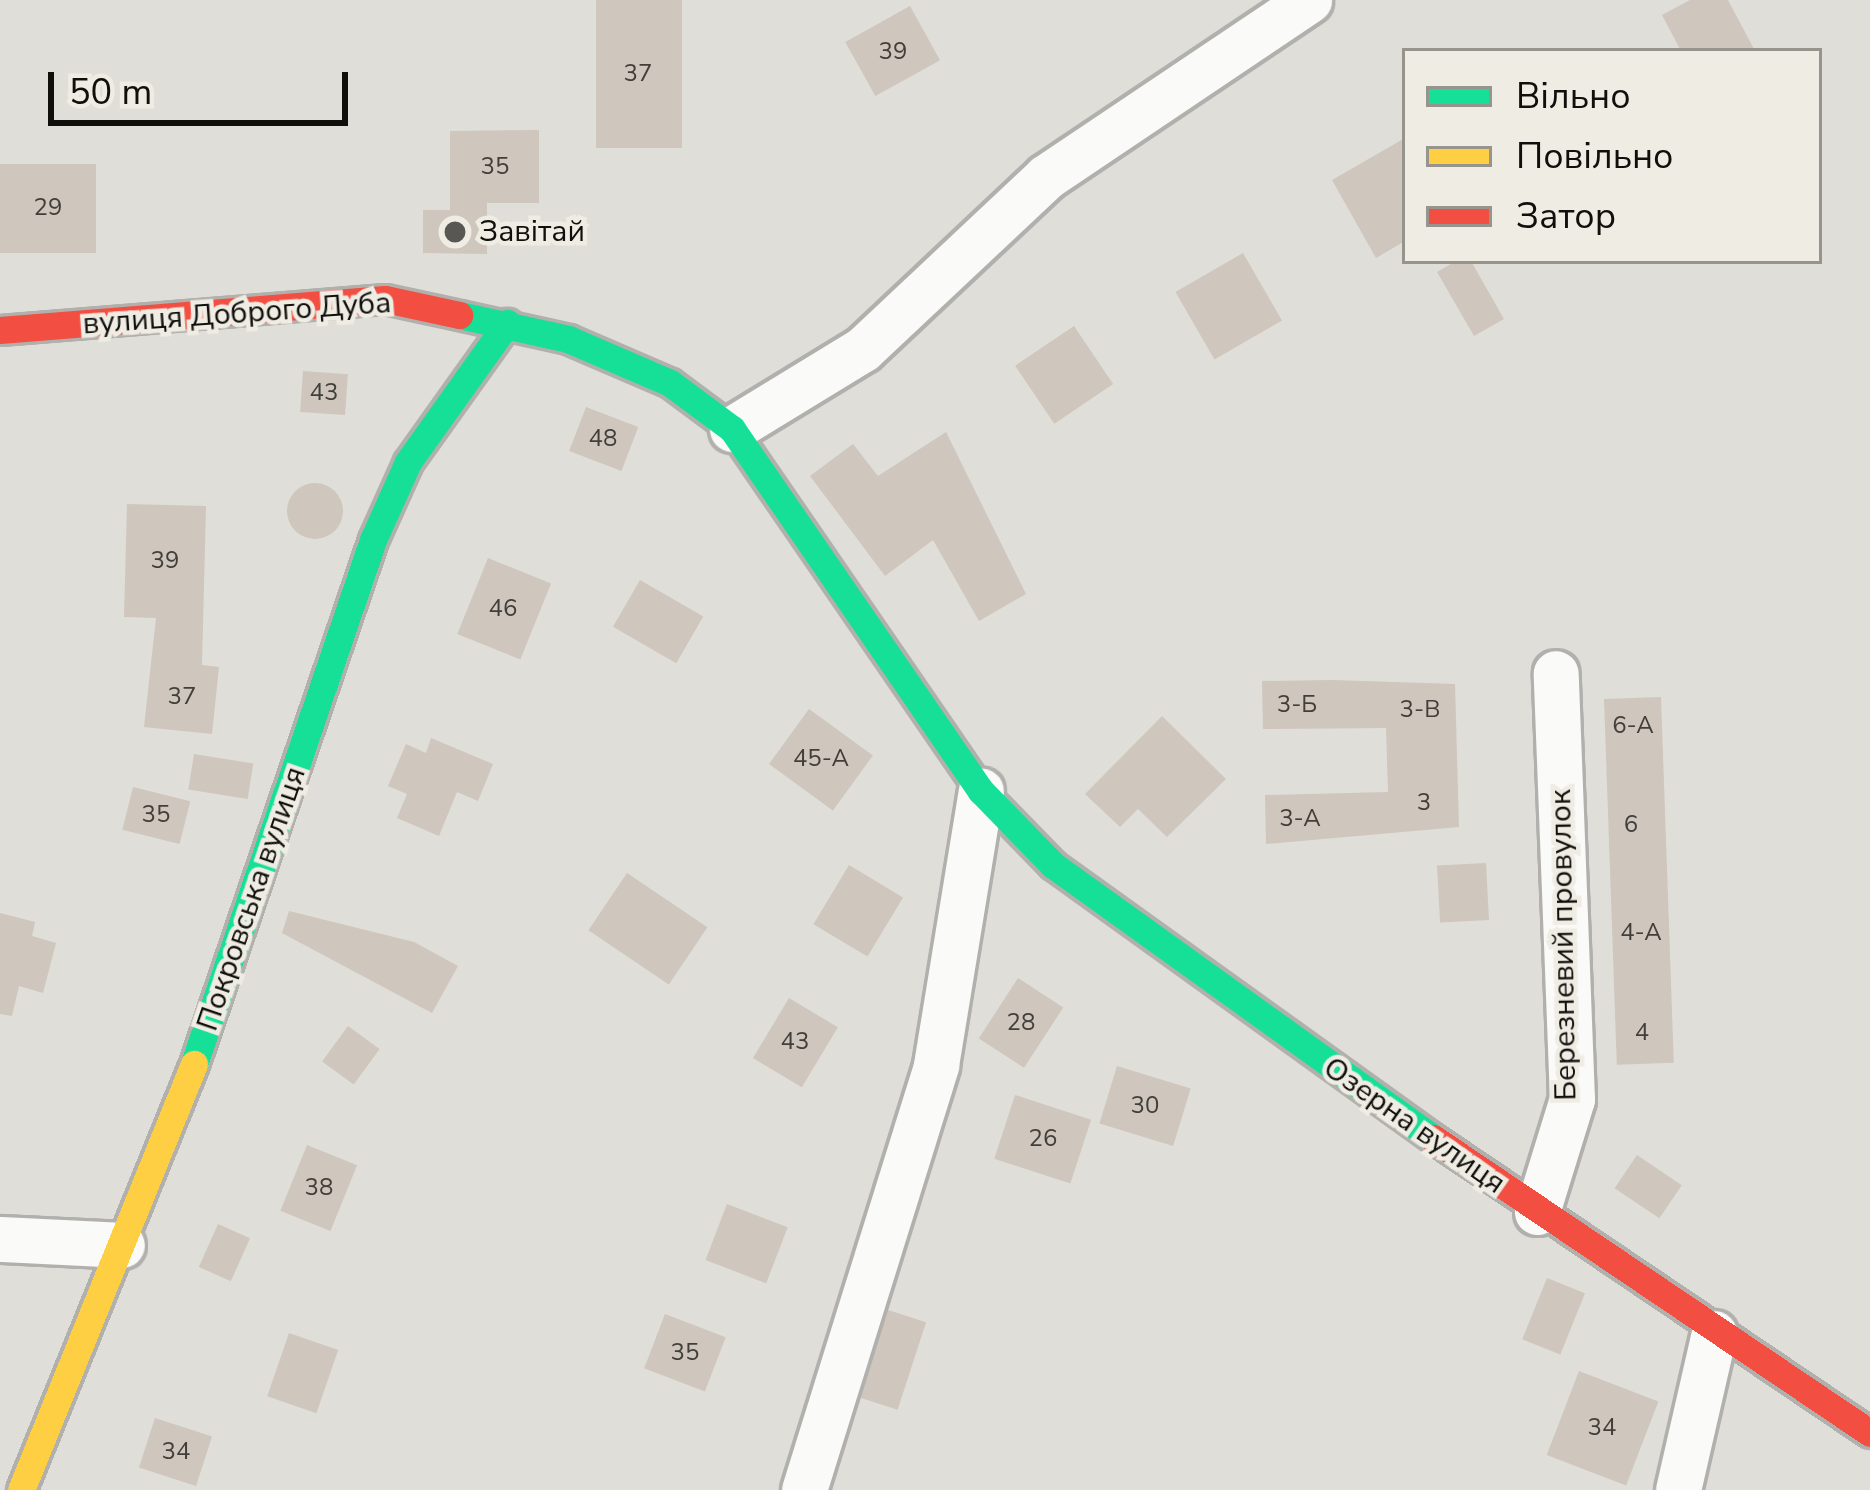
<!DOCTYPE html>
<meta charset="utf-8">
<style>
body{margin:0}
#map{position:relative;width:1870px;height:1490px;overflow:hidden;background:#dfded9;font-family:"Nunito Sans",sans-serif}
div>[style]{position:absolute}
[style*='--x']{left:calc(var(--x)*1px);top:calc(var(--y)*1px);width:calc(var(--w)*1px);rotate:calc(var(--a)*1deg)}
.building>*{inset:0;background:#cfc6bd;transform-origin:0 0}
.round{border-radius:50%}
.roads{filter:drop-shadow(3px 0 #b1b0ad) drop-shadow(-3px 0 #b1b0ad) drop-shadow(0 3px #b1b0ad) drop-shadow(0 -3px #b1b0ad)}
.street>*{height:45px;margin:-22.5px;padding:0 22.5px;transform-origin:22.5px;border-radius:22.5px;background:#fafaf9}
.fast>*{height:27px;margin:-13.5px;padding:0 13.5px;transform-origin:13.5px;border-radius:13.5px;background:#16e098}
.slow>*{height:27px;margin:-13.5px;padding:0 13.5px;transform-origin:13.5px;border-radius:13.5px;background:#ffcf43}
.jam>*{height:27px;margin:-13.5px;padding:0 13.5px;transform-origin:13.5px;border-radius:13.5px;background:#f24e42}
.dots>*{width:33px;height:33px;translate:-50% -50%;box-sizing:border-box;border:6px solid #efece3;border-radius:50%}
span{translate:-50% -50%;white-space:nowrap;text-align:center;line-height:1.15;-webkit-text-stroke:9px #efece3;paint-order:stroke}
.number-label{font-size:24px;color:#423f3a}
.number-label span{-webkit-text-stroke-width:0}
.poi-label{font-size:30px;color:#100f0c}
.left{translate:0 -50%;text-align:left}
.street-label{font-size:30px;color:#100f0c}
.legend{position:absolute;left:1402px;top:48px;width:420px;height:216px;box-sizing:border-box;background:#efece3;border:3px solid #96948d;margin:0;padding:15px 21px;list-style:none;font-size:36px;color:#100f0c}
.legend li{display:flex;align-items:center;gap:24px;height:60px}
.legend b{width:60px;border:3px solid #96948d}
.scale{position:absolute;left:48px;top:72px;width:300px;height:54px;box-sizing:border-box;border:6px solid #100f0c;border-top:0;padding-left:15px;font-size:36px;line-height:42px;white-space:nowrap;color:#100f0c;-webkit-text-stroke:9px #efece3;paint-order:stroke}
</style>
<div id="map">
<div class="building">
<div style="left:596px;top:0;width:86px;height:148px"></div>
<div style="clip-path:polygon(1690px 0,1728px 0,1755px 51px,1681px 51px,1662px 15px)"></div>
<div style="left:910px;top:6px;width:62px;height:74px;rotate:61deg"></div>
<div style="clip-path:polygon(539px 130px,539px 203px,487px 203px,487px 254px,423px 253px,423px 210px,450px 210px,450px 131px)"></div>
<div style="clip-path:polygon(1405px 138px,1405px 241px,1376px 258px,1332px 180px)"></div>
<div style="left:0;top:164px;width:96px;height:89px"></div>
<div style="left:1243px;top:253px;width:78px;height:78px;rotate:60deg"></div>
<div style="clip-path:polygon(1456px 261px,1471px 261px,1504px 319px,1474px 336px,1437px 272px)"></div>
<div style="left:1074px;top:326px;width:70px;height:71px;rotate:56deg"></div>
<div style="left:303px;top:371px;width:45px;height:41px;rotate:4deg"></div>
<div style="left:586px;top:407px;width:56px;height:47px;rotate:21deg"></div>
<div style="clip-path:polygon(946px 432px,1026px 594px,979px 621px,933px 540px,885px 576px,810px 476px,853px 444px,878px 476px)"></div>
<div class="round" style="left:287px;top:483px;width:56px;height:56px"></div>
<div style="clip-path:polygon(127px 504px,206px 506px,202px 665px,219px 667px,212px 734px,144px 727px,156px 618px,124px 617px)"></div>
<div style="left:488px;top:558px;width:68px;height:82px;rotate:22deg"></div>
<div style="left:640px;top:580px;width:73px;height:54px;rotate:30deg"></div>
<div style="clip-path:polygon(1332px 680px,1455px 684px,1459px 827px,1266px 844px,1265px 795px,1388px 792px,1386px 728px,1263px 729px,1262px 681px)"></div>
<div style="left:1661px;top:697px;width:366px;height:57px;rotate:88deg"></div>
<div style="left:809px;top:709px;width:79px;height:68px;rotate:36deg"></div>
<div style="clip-path:polygon(1162px 716px,1226px 779px,1167px 837px,1138px 809px,1120px 827px,1085px 794px)"></div>
<div style="clip-path:polygon(431px 738px,493px 764px,478px 801px,457px 792px,439px 836px,397px 818px,407px 794px,388px 786px,406px 744px,426px 753px)"></div>
<div style="left:194px;top:754px;width:60px;height:36px;rotate:9deg"></div>
<div style="left:133px;top:787px;width:59px;height:44px;rotate:14deg"></div>
<div style="left:1486px;top:863px;width:57px;height:49px;rotate:87deg"></div>
<div style="left:849px;top:865px;width:63px;height:69px;rotate:31deg"></div>
<div style="left:627px;top:873px;width:97px;height:69px;rotate:34deg"></div>
<div style="clip-path:polygon(289px 911px,414px 942px,458px 966px,432px 1013px,282px 933px)"></div>
<div style="clip-path:polygon(0 913px,35px 922px,32px 936px,56px 943px,43px 993px,19px 986px,12px 1016px,0 1014px)"></div>
<div style="left:1018px;top:978px;width:54px;height:72px;rotate:33deg"></div>
<div style="left:789px;top:998px;width:57px;height:70px;rotate:31deg"></div>
<div style="left:348px;top:1026px;width:39px;height:44px;rotate:36deg"></div>
<div style="left:1117px;top:1066px;width:77px;height:60px;rotate:17deg"></div>
<div style="left:1015px;top:1095px;width:80px;height:67px;rotate:18deg"></div>
<div style="left:307px;top:1145px;width:54px;height:71px;rotate:22deg"></div>
<div style="left:1637px;top:1155px;width:54px;height:40px;rotate:34deg"></div>
<div style="left:727px;top:1204px;width:65px;height:60px;rotate:21deg"></div>
<div style="left:218px;top:1224px;width:35px;height:47px;rotate:24deg"></div>
<div style="left:1547px;top:1278px;width:41px;height:66px;rotate:22deg"></div>
<div style="left:888px;top:1310px;width:40px;height:92px;rotate:18deg"></div>
<div style="left:665px;top:1314px;width:65px;height:58px;rotate:21deg"></div>
<div style="left:289px;top:1333px;width:52px;height:67px;rotate:19deg"></div>
<div style="left:1579px;top:1371px;width:85px;height:90px;rotate:21deg"></div>
<div style="left:155px;top:1418px;width:60px;height:52px;rotate:18deg"></div>
</div>
<div class="roads">
<div class="street">
<div style="--x:732;--y:429;--w:153;--a:-31.4"></div>
<div style="--x:863;--y:349;--w:251;--a:-43.2"></div>
<div style="--x:1046;--y:177;--w:317;--a:-33.9"></div>
<div style="--x:1537;--y:1212;--w:118;--a:-72.8"></div>
<div style="--x:1572;--y:1099;--w:426;--a:-92.2"></div>
<div style="--x:0;--y:1239;--w:122;--a:2.8"></div>
<div style="--x:804;--y:1490;--w:445;--a:-72.7"></div>
<div style="--x:936;--y:1065;--w:278;--a:-80.7"></div>
<div style="--x:1678;--y:1490;--w:161;--a:-77.1"></div>
</div>
<div class="fast">
<div style="--x:459;--y:315;--w:112;--a:12.4"></div>
<div style="--x:568;--y:339;--w:111;--a:23.3"></div>
<div style="--x:670;--y:383;--w:77;--a:36.6"></div>
<div style="--x:732;--y:429;--w:439;--a:55.5"></div>
<div style="--x:981;--y:791;--w:103;--a:45.8"></div>
<div style="--x:1053;--y:865;--w:468;--a:35.7"></div>
<div style="--x:194;--y:1064;--w:554;--a:-71.14"></div>
<div style="--x:373;--y:540;--w:85;--a:-65.8"></div>
<div style="--x:408;--y:462;--w:171;--a:-54.5"></div>
</div>
<div class="slow">
<div style="--x:21;--y:1490;--w:460;--a:-67.9"></div>
</div>
<div class="jam">
<div style="--x:0;--y:330;--w:386;--a:-4.6"></div>
<div style="--x:385;--y:299;--w:76;--a:12.2"></div>
<div style="--x:1433;--y:1138;--w:527;--a:34.02"></div>
</div>
</div>
<div class="dots">
<div style="left:455px;top:232px;background:#585754"></div>
</div>
<div class="number-label">
<span style="left:893px;top:52px">39</span>
<span style="left:638px;top:74px">37</span>
<span style="left:495px;top:167px">35</span>
<span style="left:48px;top:208px">29</span>
<span style="left:324px;top:393px">43</span>
<span style="left:603px;top:439px">48</span>
<span style="left:165px;top:561px">39</span>
<span style="left:503px;top:609px">46</span>
<span style="left:182px;top:697px">37</span>
<span style="left:1297px;top:705px">3-Б</span>
<span style="left:1420px;top:710px">3-В</span>
<span style="left:1633px;top:726px">6-А</span>
<span style="left:821px;top:759px">45-А</span>
<span style="left:1424px;top:803px">3</span>
<span style="left:156px;top:815px">35</span>
<span style="left:1300px;top:819px">3-А</span>
<span style="left:1631px;top:825px">6</span>
<span style="left:1641px;top:933px">4-А</span>
<span style="left:1021px;top:1023px">28</span>
<span style="left:1642px;top:1033px">4</span>
<span style="left:795px;top:1042px">43</span>
<span style="left:1145px;top:1106px">30</span>
<span style="left:1043px;top:1139px">26</span>
<span style="left:319px;top:1188px">38</span>
<span style="left:685px;top:1353px">35</span>
<span style="left:1602px;top:1428px">34</span>
<span style="left:176px;top:1452px">34</span>
</div>
<div class="poi-label">
<span class="left" style="left:479px;top:232px">Завітай</span>
</div>
<div class="street-label">
<span style="left:237px;top:314px;rotate:-4deg">вулиця Доброго Дуба</span>
<span style="left:252px;top:899px;rotate:-71deg">Покровська вулиця</span>
<span style="left:1564px;top:945px;rotate:-91deg">Березневий провулок</span>
<span style="left:1414px;top:1126px;rotate:35deg">Озерна вулиця</span>
</div>
<ul class="legend">
<li><b style="height:15px;background:#16e098"></b>Вільно</li>
<li><b style="height:15px;background:#ffcf43"></b>Повільно</li>
<li><b style="height:15px;background:#f24e42"></b>Затор</li>
</ul>
<div class="scale">50 m</div>
</div>
